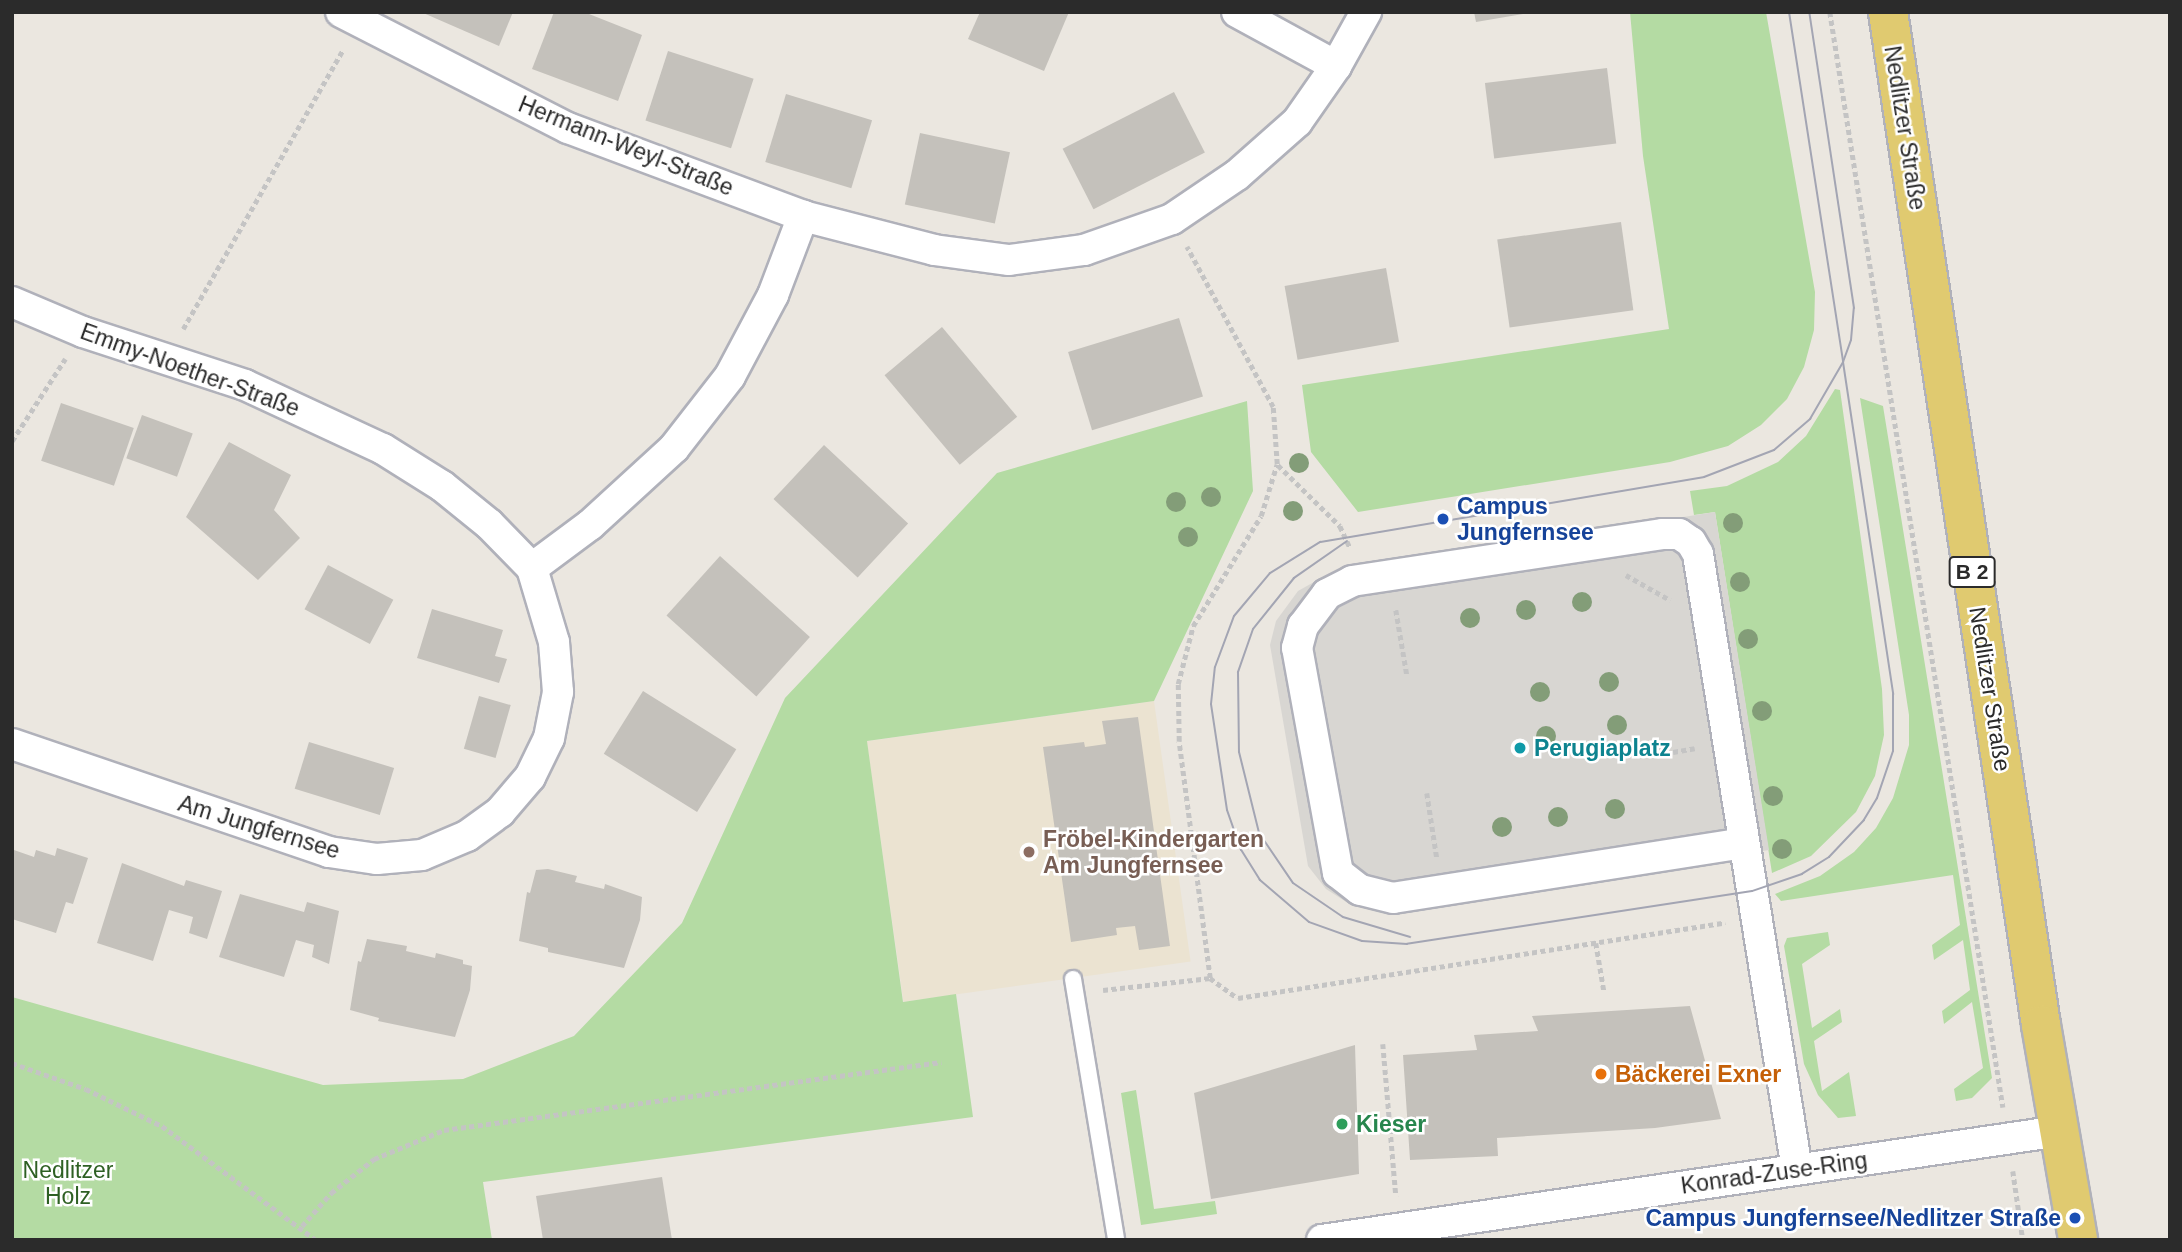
<!DOCTYPE html>
<meta charset="utf-8">
<style>
body{margin:0}
#map{position:relative;width:2182px;height:1252px;overflow:hidden;background:#ebe7e0;font-family:Helvetica,sans-serif}
div>[style]{position:absolute}
[style*='--x']{left:calc(var(--x)*1px);top:calc(var(--y)*1px);width:calc(var(--w)*1px);rotate:calc(var(--a)*1deg)}
.education>*{inset:0;background:#ebe3d1;transform-origin:0 0}
.green>*{inset:0;background:#b4dba3}
.plaza>*{inset:0;background:#d8d6d2}
.building>*{inset:0;background:#c4c1bb;transform-origin:0 0}
.path>*{height:4.5px;margin-top:-2.25px;transform-origin:0;background:repeating-linear-gradient(90deg,#c4c4c4 0 5px,transparent 0 8.5px)}
.roads{filter:drop-shadow(2px 0 #b0b1ba) drop-shadow(-2px 0 #b0b1ba) drop-shadow(0 2px #b0b1ba) drop-shadow(0 -2px #b0b1ba)}
.service>*{height:16px;margin:-8px;padding:0 8px;transform-origin:8px;border-radius:8px;background:#fff}
.minor>*{height:30px;margin:-15px;padding:0 15px;transform-origin:15px;border-radius:15px;background:#fff}
.primary>*{height:38px;margin:-19px;padding:0 19px;transform-origin:19px;border-radius:19px;background:#e0ca70}
.tram>*{height:2px;margin:-1px;padding:0 1px;transform-origin:1px;border-radius:1px;background:#a3a5b3}
.trees>*{width:20px;height:20px;margin:-10px;border-radius:50%;background:#839d78}
.dots>*{width:19px;height:19px;translate:-50% -50%;box-sizing:border-box;border:4px solid #fff;border-radius:50%}
span{translate:-50% -50%;white-space:nowrap;text-align:center;line-height:1.15;-webkit-text-stroke:5px #fff;paint-order:stroke}
.shield-label span{padding:2px 5px;background:#fff;border:2px solid;border-radius:5px;-webkit-text-stroke-width:0}
.shield-label{font-size:21px;color:#2b2b2b;font-weight:700}
.street-label{font-size:23px;color:#2b2b2b}
.transit-label{font-size:23px;color:#164399;font-weight:700}
.left{translate:0 -50%;text-align:left}
.right{translate:-100% -50%;text-align:right}
.culture-label{font-size:23px;color:#0d838f;font-weight:700}
.education-label{font-size:23px;color:#785e54;font-weight:700}
.food-label{font-size:23px;color:#c56008;font-weight:700}
.leisure-label{font-size:23px;color:#27864d;font-weight:700}
.park-label{font-size:23px;color:#2e6023}
.frame{position:absolute;inset:0;border:14px solid #2b2b2b;pointer-events:none}
</style>
<div id="map">
<div class="education">
<div style="left:1154px;top:701px;width:263px;height:290px;rotate:82deg"></div>
</div>
<div class="green">
<div style="clip-path:polygon(1630px 12px,1766px 12px,1815px 292px,1814px 330px,1804px 367px,1787px 399px,1761px 425px,1728px 446px,1670px 462px,1358px 512px,1311px 452px,1302px 385px,1669px 329px,1643px 156px)"></div>
<div style="clip-path:polygon(1835px 389px,1840px 390px,1882px 689px,1884px 735px,1875px 776px,1856px 812px,1811px 856px,1772px 873px,1715px 512px,1694px 515px,1690px 491px,1727px 486px,1778px 462px,1806px 436px)"></div>
<div style="clip-path:polygon(1860px 398px,1883px 406px,1992px 1078px,1972px 1098px,1956px 1101px,1954px 1089px,1983px 1068px,1972px 1002px,1944px 1024px,1942px 1011px,1970px 990px,1963px 940px,1934px 960px,1932px 945px,1960px 925px,1953px 875px,1781px 901px,1775px 894px,1820px 876px,1854px 852px,1876px 828px,1893px 798px,1909px 745px,1909px 715px)"></div>
<div style="clip-path:polygon(1247px 401px,1253px 491px,1154px 701px,867px 741px,903px 1002px,956px 994px,973px 1117px,483px 1182px,492px 1240px,12px 1240px,12px 997px,323px 1085px,463px 1079px,574px 1036px,682px 923px,785px 698px,997px 473px)"></div>
<div style="clip-path:polygon(1828px 932px,1830px 945px,1802px 964px,1812px 1028px,1840px 1009px,1842px 1022px,1814px 1041px,1822px 1091px,1849px 1072px,1856px 1116px,1838px 1118px,1818px 1095px,1804px 1064px,1784px 946px,1787px 938px)"></div>
<div style="clip-path:polygon(1136px 1090px,1154px 1209px,1215px 1201px,1217px 1214px,1141px 1225px,1121px 1093px)"></div>
</div>
<div class="plaza">
<div style="clip-path:polygon(1715px 512px,1769px 850px,1380px 911px,1351px 905px,1326px 889px,1308px 866px,1270px 645px,1276px 621px,1298px 591px,1330px 573px)"></div>
</div>
<div class="building">
<div style="clip-path:polygon(421px 12px,513px 12px,499px 46px)"></div>
<div style="clip-path:polygon(554px 12px,584px 12px,642px 35px,618px 101px,532px 69px)"></div>
<div style="clip-path:polygon(980px 12px,1069px 12px,1044px 71px,968px 39px)"></div>
<div style="clip-path:polygon(1474px 12px,1523px 12px,1523px 14px,1476px 22px)"></div>
<div style="left:668px;top:51px;width:90px;height:73px;rotate:18deg"></div>
<div style="left:1607px;top:68px;width:76px;height:123px;rotate:83deg"></div>
<div style="left:1174px;top:92px;width:68px;height:125px;rotate:63deg"></div>
<div style="left:786px;top:94px;width:90px;height:71px;rotate:17deg"></div>
<div style="left:920px;top:133px;width:92px;height:73px;rotate:12deg"></div>
<div style="left:1621px;top:222px;width:89px;height:125px;rotate:82deg"></div>
<div style="left:1386px;top:268px;width:75px;height:103px;rotate:80deg"></div>
<div style="left:1179px;top:318px;width:82px;height:116px;rotate:73deg"></div>
<div style="left:942px;top:327px;width:117px;height:75px;rotate:50deg"></div>
<div style="left:61px;top:403px;width:77px;height:61px;rotate:19deg"></div>
<div style="left:142px;top:415px;width:54px;height:46px;rotate:20deg"></div>
<div style="clip-path:polygon(229px 442px,291px 475px,274px 510px,300px 538px,258px 580px,186px 517px)"></div>
<div style="left:824px;top:445px;width:115px;height:74px;rotate:43deg"></div>
<div style="left:720px;top:556px;width:121px;height:80px;rotate:42deg"></div>
<div style="left:328px;top:565px;width:74px;height:50px;rotate:28deg"></div>
<div style="clip-path:polygon(432px 609px,503px 630px,495px 656px,507px 659px,499px 683px,417px 658px)"></div>
<div style="left:643px;top:691px;width:110px;height:74px;rotate:32deg"></div>
<div style="left:479px;top:696px;width:33px;height:55px;rotate:16deg"></div>
<div style="clip-path:polygon(1138px 717px,1170px 946px,1139px 950px,1135px 926px,1116px 928px,1117px 935px,1071px 942px,1043px 747px,1084px 742px,1085px 747px,1106px 744px,1102px 721px)"></div>
<div style="left:309px;top:742px;width:89px;height:49px;rotate:17deg"></div>
<div style="clip-path:polygon(57px 848px,88px 858px,73px 904px,66px 902px,56px 933px,12px 919px,12px 857px,14px 850px,34px 857px,36px 850px,55px 856px)"></div>
<div style="clip-path:polygon(122px 863px,184px 886px,186px 880px,222px 891px,207px 939px,189px 933px,193px 917px,169px 910px,153px 961px,97px 943px)"></div>
<div style="clip-path:polygon(548px 869px,577px 876px,575px 882px,604px 889px,605px 884px,642px 897px,640px 920px,624px 968px,548px 952px,548px 948px,519px 941px,527px 892px,530px 893px,536px 870px)"></div>
<div style="clip-path:polygon(240px 894px,304px 912px,307px 902px,339px 911px,329px 964px,312px 957px,314px 945px,296px 940px,284px 977px,219px 957px)"></div>
<div style="clip-path:polygon(367px 939px,407px 946px,406px 951px,435px 958px,436px 953px,463px 960px,463px 964px,472px 966px,470px 990px,455px 1037px,378px 1021px,379px 1018px,350px 1010px,358px 961px,361px 962px)"></div>
<div style="clip-path:polygon(1690px 1006px,1721px 1119px,1655px 1128px,1497px 1138px,1498px 1156px,1410px 1160px,1403px 1055px,1477px 1050px,1474px 1035px,1538px 1031px,1532px 1016px)"></div>
<div style="clip-path:polygon(1355px 1045px,1359px 1174px,1211px 1199px,1194px 1093px)"></div>
<div style="clip-path:polygon(662px 1177px,672px 1240px,543px 1240px,536px 1196px)"></div>
</div>
<div class="path">
<div style="--x:1830;--y:12;--w:1109;--a:81.02"></div>
<div style="--x:183;--y:329;--w:320;--a:-60.2"></div>
<div style="--x:12;--y:441;--w:98;--a:-57.1"></div>
<div style="--x:1278;--y:465;--w:87;--a:44.5"></div>
<div style="--x:1340;--y:526;--w:23;--a:65"></div>
<div style="--x:1626;--y:575;--w:51;--a:29.6"></div>
<div style="--x:1396;--y:610;--w:66;--a:80.4"></div>
<div style="--x:1673;--y:752;--w:22;--a:-10"></div>
<div style="--x:1427;--y:793;--w:66;--a:81.3"></div>
<div style="--x:1596;--y:943;--w:49;--a:80.5"></div>
<div style="--x:1210;--y:978;--w:34;--a:36"></div>
<div style="--x:1238;--y:998;--w:493;--a:-8.8"></div>
<div style="--x:1103;--y:990;--w:108;--a:-6.4"></div>
<div style="--x:1210;--y:978;--w:239;--a:-97.5"></div>
<div style="--x:1179;--y:741;--w:57;--a:-91"></div>
<div style="--x:1178;--y:684;--w:60;--a:-75.5"></div>
<div style="--x:1193;--y:626;--w:129;--a:-58.3"></div>
<div style="--x:1261;--y:516;--w:54;--a:-72.9"></div>
<div style="--x:1277;--y:464;--w:57;--a:-94"></div>
<div style="--x:1273;--y:407;--w:182;--a:-118.3"></div>
<div style="--x:1383;--y:1044;--w:153;--a:85.1"></div>
<div style="--x:12;--y:1063;--w:78;--a:19.4"></div>
<div style="--x:86;--y:1089;--w:85;--a:26"></div>
<div style="--x:162;--y:1126;--w:192;--a:36.5"></div>
<div style="--x:2013;--y:1171;--w:70;--a:81.8"></div>
<div style="--x:302;--y:1226;--w:44;--a:-48.7"></div>
<div style="--x:331;--y:1193;--w:55;--a:-38.3"></div>
<div style="--x:374;--y:1159;--w:76;--a:-22.5"></div>
<div style="--x:444;--y:1130;--w:502;--a:-7.79"></div>
</div>
<div class="roads">
<div class="service">
<div style="--x:1073;--y:979;--w:265;--a:80.6"></div>
</div>
<div class="minor">
<div style="--x:341;--y:12;--w:255;--a:27.1"></div>
<div style="--x:568;--y:128;--w:251;--a:20.5"></div>
<div style="--x:803;--y:216;--w:135;--a:14.5"></div>
<div style="--x:934;--y:250;--w:76;--a:7.6"></div>
<div style="--x:1009;--y:260;--w:76;--a:-7.6"></div>
<div style="--x:1084;--y:250;--w:93;--a:-19.4"></div>
<div style="--x:1172;--y:219;--w:78;--a:-34.1"></div>
<div style="--x:1237;--y:175;--w:80;--a:-41.5"></div>
<div style="--x:1297;--y:122;--w:68;--a:-55.1"></div>
<div style="--x:1336;--y:66;--w:62;--a:-60.9"></div>
<div style="--x:1237;--y:12;--w:113;--a:28.6"></div>
<div style="--x:12;--y:302;--w:77;--a:22.9"></div>
<div style="--x:83;--y:332;--w:170;--a:18.1"></div>
<div style="--x:245;--y:385;--w:152;--a:24.9"></div>
<div style="--x:383;--y:449;--w:70;--a:32.1"></div>
<div style="--x:442;--y:486;--w:60;--a:39"></div>
<div style="--x:489;--y:524;--w:62;--a:45.7"></div>
<div style="--x:12;--y:744;--w:335;--a:18.8"></div>
<div style="--x:329;--y:852;--w:49;--a:8.3"></div>
<div style="--x:377;--y:859;--w:45;--a:-5.1"></div>
<div style="--x:422;--y:855;--w:49;--a:-22.9"></div>
<div style="--x:467;--y:836;--w:41;--a:-36"></div>
<div style="--x:500;--y:812;--w:46;--a:-49.4"></div>
<div style="--x:530;--y:777;--w:43;--a:-64"></div>
<div style="--x:549;--y:738;--w:47;--a:-78.9"></div>
<div style="--x:558;--y:692;--w:50;--a:-94.6"></div>
<div style="--x:554;--y:642;--w:77;--a:-106.6"></div>
<div style="--x:532;--y:568;--w:72;--a:-36.6"></div>
<div style="--x:590;--y:525;--w:114;--a:-42.5"></div>
<div style="--x:674;--y:448;--w:91;--a:-52.1"></div>
<div style="--x:730;--y:376;--w:92;--a:-62"></div>
<div style="--x:773;--y:295;--w:85;--a:-69.2"></div>
<div style="--x:1744;--y:843;--w:355;--a:171.1"></div>
<div style="--x:1393;--y:898;--w:34;--a:-166"></div>
<div style="--x:1360;--y:890;--w:28;--a:-142"></div>
<div style="--x:1338;--y:873;--w:229;--a:-100.3"></div>
<div style="--x:1297;--y:648;--w:23;--a:-75"></div>
<div style="--x:1303;--y:626;--w:40;--a:-53"></div>
<div style="--x:1327;--y:594;--w:28;--a:-27"></div>
<div style="--x:1352;--y:581;--w:315;--a:-8.6"></div>
<div style="--x:1663;--y:534;--w:16;--a:0"></div>
<div style="--x:1679;--y:534;--w:14;--a:34"></div>
<div style="--x:1691;--y:542;--w:14;--a:60"></div>
<div style="--x:1698;--y:554;--w:623;--a:80.86"></div>
<div style="--x:1322;--y:1240;--w:745;--a:-8.41"></div>
</div>
<div class="primary">
<div style="--x:1888;--y:12;--w:1024;--a:81.41"></div>
<div style="--x:2041;--y:1025;--w:218;--a:80.2"></div>
</div>
</div>
<div class="tram">
<div style="--x:1789;--y:12;--w:354;--a:81.2"></div>
<div style="--x:1843;--y:362;--w:336;--a:81.4"></div>
<div style="--x:1893;--y:694;--w:57;--a:90"></div>
<div style="--x:1893;--y:751;--w:50;--a:108.8"></div>
<div style="--x:1877;--y:798;--w:26;--a:121"></div>
<div style="--x:1864;--y:820;--w:51;--a:133.4"></div>
<div style="--x:1829;--y:857;--w:32;--a:148"></div>
<div style="--x:1802;--y:874;--w:53;--a:161.2"></div>
<div style="--x:1752;--y:891;--w:349;--a:171.3"></div>
<div style="--x:1407;--y:944;--w:45;--a:-176.2"></div>
<div style="--x:1362;--y:941;--w:56;--a:-160.3"></div>
<div style="--x:1309;--y:922;--w:65;--a:-139.4"></div>
<div style="--x:1260;--y:880;--w:36;--a:-122"></div>
<div style="--x:1241;--y:850;--w:42;--a:-109.3"></div>
<div style="--x:1227;--y:810;--w:107;--a:-98.6"></div>
<div style="--x:1211;--y:704;--w:37;--a:-84"></div>
<div style="--x:1215;--y:667;--w:54;--a:-69.6"></div>
<div style="--x:1234;--y:616;--w:56;--a:-50.1"></div>
<div style="--x:1270;--y:573;--w:59;--a:-31.8"></div>
<div style="--x:1320;--y:542;--w:389;--a:-9.6"></div>
<div style="--x:1704;--y:477;--w:75;--a:-21.1"></div>
<div style="--x:1774;--y:450;--w:48;--a:-40.7"></div>
<div style="--x:1810;--y:419;--w:66;--a:-59.9"></div>
<div style="--x:1843;--y:362;--w:23;--a:-70"></div>
<div style="--x:1851;--y:340;--w:32;--a:-85"></div>
<div style="--x:1854;--y:308;--w:299;--a:-98.6"></div>
<div style="--x:1347;--y:541;--w:65;--a:145.1"></div>
<div style="--x:1294;--y:578;--w:65;--a:128.8"></div>
<div style="--x:1253;--y:629;--w:46;--a:109.2"></div>
<div style="--x:1238;--y:672;--w:80;--a:89.3"></div>
<div style="--x:1239;--y:752;--w:83;--a:76.1"></div>
<div style="--x:1259;--y:833;--w:60;--a:55.8"></div>
<div style="--x:1293;--y:883;--w:60;--a:34.2"></div>
<div style="--x:1343;--y:917;--w:70;--a:16.6"></div>
</div>
<div class="trees">
<div style="left:1299px;top:463px"></div>
<div style="left:1211px;top:497px"></div>
<div style="left:1176px;top:502px"></div>
<div style="left:1293px;top:511px"></div>
<div style="left:1733px;top:523px"></div>
<div style="left:1188px;top:537px"></div>
<div style="left:1740px;top:582px"></div>
<div style="left:1582px;top:602px"></div>
<div style="left:1526px;top:610px"></div>
<div style="left:1470px;top:618px"></div>
<div style="left:1748px;top:639px"></div>
<div style="left:1609px;top:682px"></div>
<div style="left:1540px;top:692px"></div>
<div style="left:1762px;top:711px"></div>
<div style="left:1617px;top:725px"></div>
<div style="left:1546px;top:736px"></div>
<div style="left:1773px;top:796px"></div>
<div style="left:1615px;top:809px"></div>
<div style="left:1558px;top:817px"></div>
<div style="left:1502px;top:827px"></div>
<div style="left:1782px;top:849px"></div>
</div>
<div class="dots">
<div style="left:1443px;top:519px;background:#1a4fb4"></div>
<div style="left:1520px;top:748px;background:#0f9aa8"></div>
<div style="left:1029px;top:852px;background:#8d6e63"></div>
<div style="left:1601px;top:1074px;background:#e8710a"></div>
<div style="left:1342px;top:1124px;background:#2e9e5b"></div>
<div style="left:2075px;top:1218px;background:#1a4fb4"></div>
</div>
<div class="shield-label">
<span style="left:1972px;top:572px">B 2</span>
</div>
<div class="street-label">
<span style="left:1905px;top:128px;rotate:81deg">Nedlitzer Straße</span>
<span style="left:626px;top:146px;rotate:22deg">Hermann-Weyl-Straße</span>
<span style="left:190px;top:370px;rotate:20deg">Emmy-Noether-Straße</span>
<span style="left:1990px;top:689px;rotate:81deg">Nedlitzer Straße</span>
<span style="left:259px;top:827px;rotate:17deg">Am Jungfernsee</span>
<span style="left:1774px;top:1173px;rotate:-8deg">Konrad-Zuse-Ring</span>
</div>
<div class="transit-label">
<span class="left" style="left:1457px;top:519px">Campus<br>Jungfernsee</span>
<span class="right" style="left:2061px;top:1218px">Campus Jungfernsee/Nedlitzer Straße</span>
</div>
<div class="culture-label">
<span class="left" style="left:1534px;top:748px">Perugiaplatz</span>
</div>
<div class="education-label">
<span class="left" style="left:1043px;top:852px">Fröbel-Kindergarten<br>Am Jungfernsee</span>
</div>
<div class="food-label">
<span class="left" style="left:1615px;top:1074px">Bäckerei Exner</span>
</div>
<div class="leisure-label">
<span class="left" style="left:1356px;top:1124px">Kieser</span>
</div>
<div class="park-label">
<span style="left:68px;top:1183px">Nedlitzer<br>Holz</span>
</div>
<div class="frame"></div>
</div>
